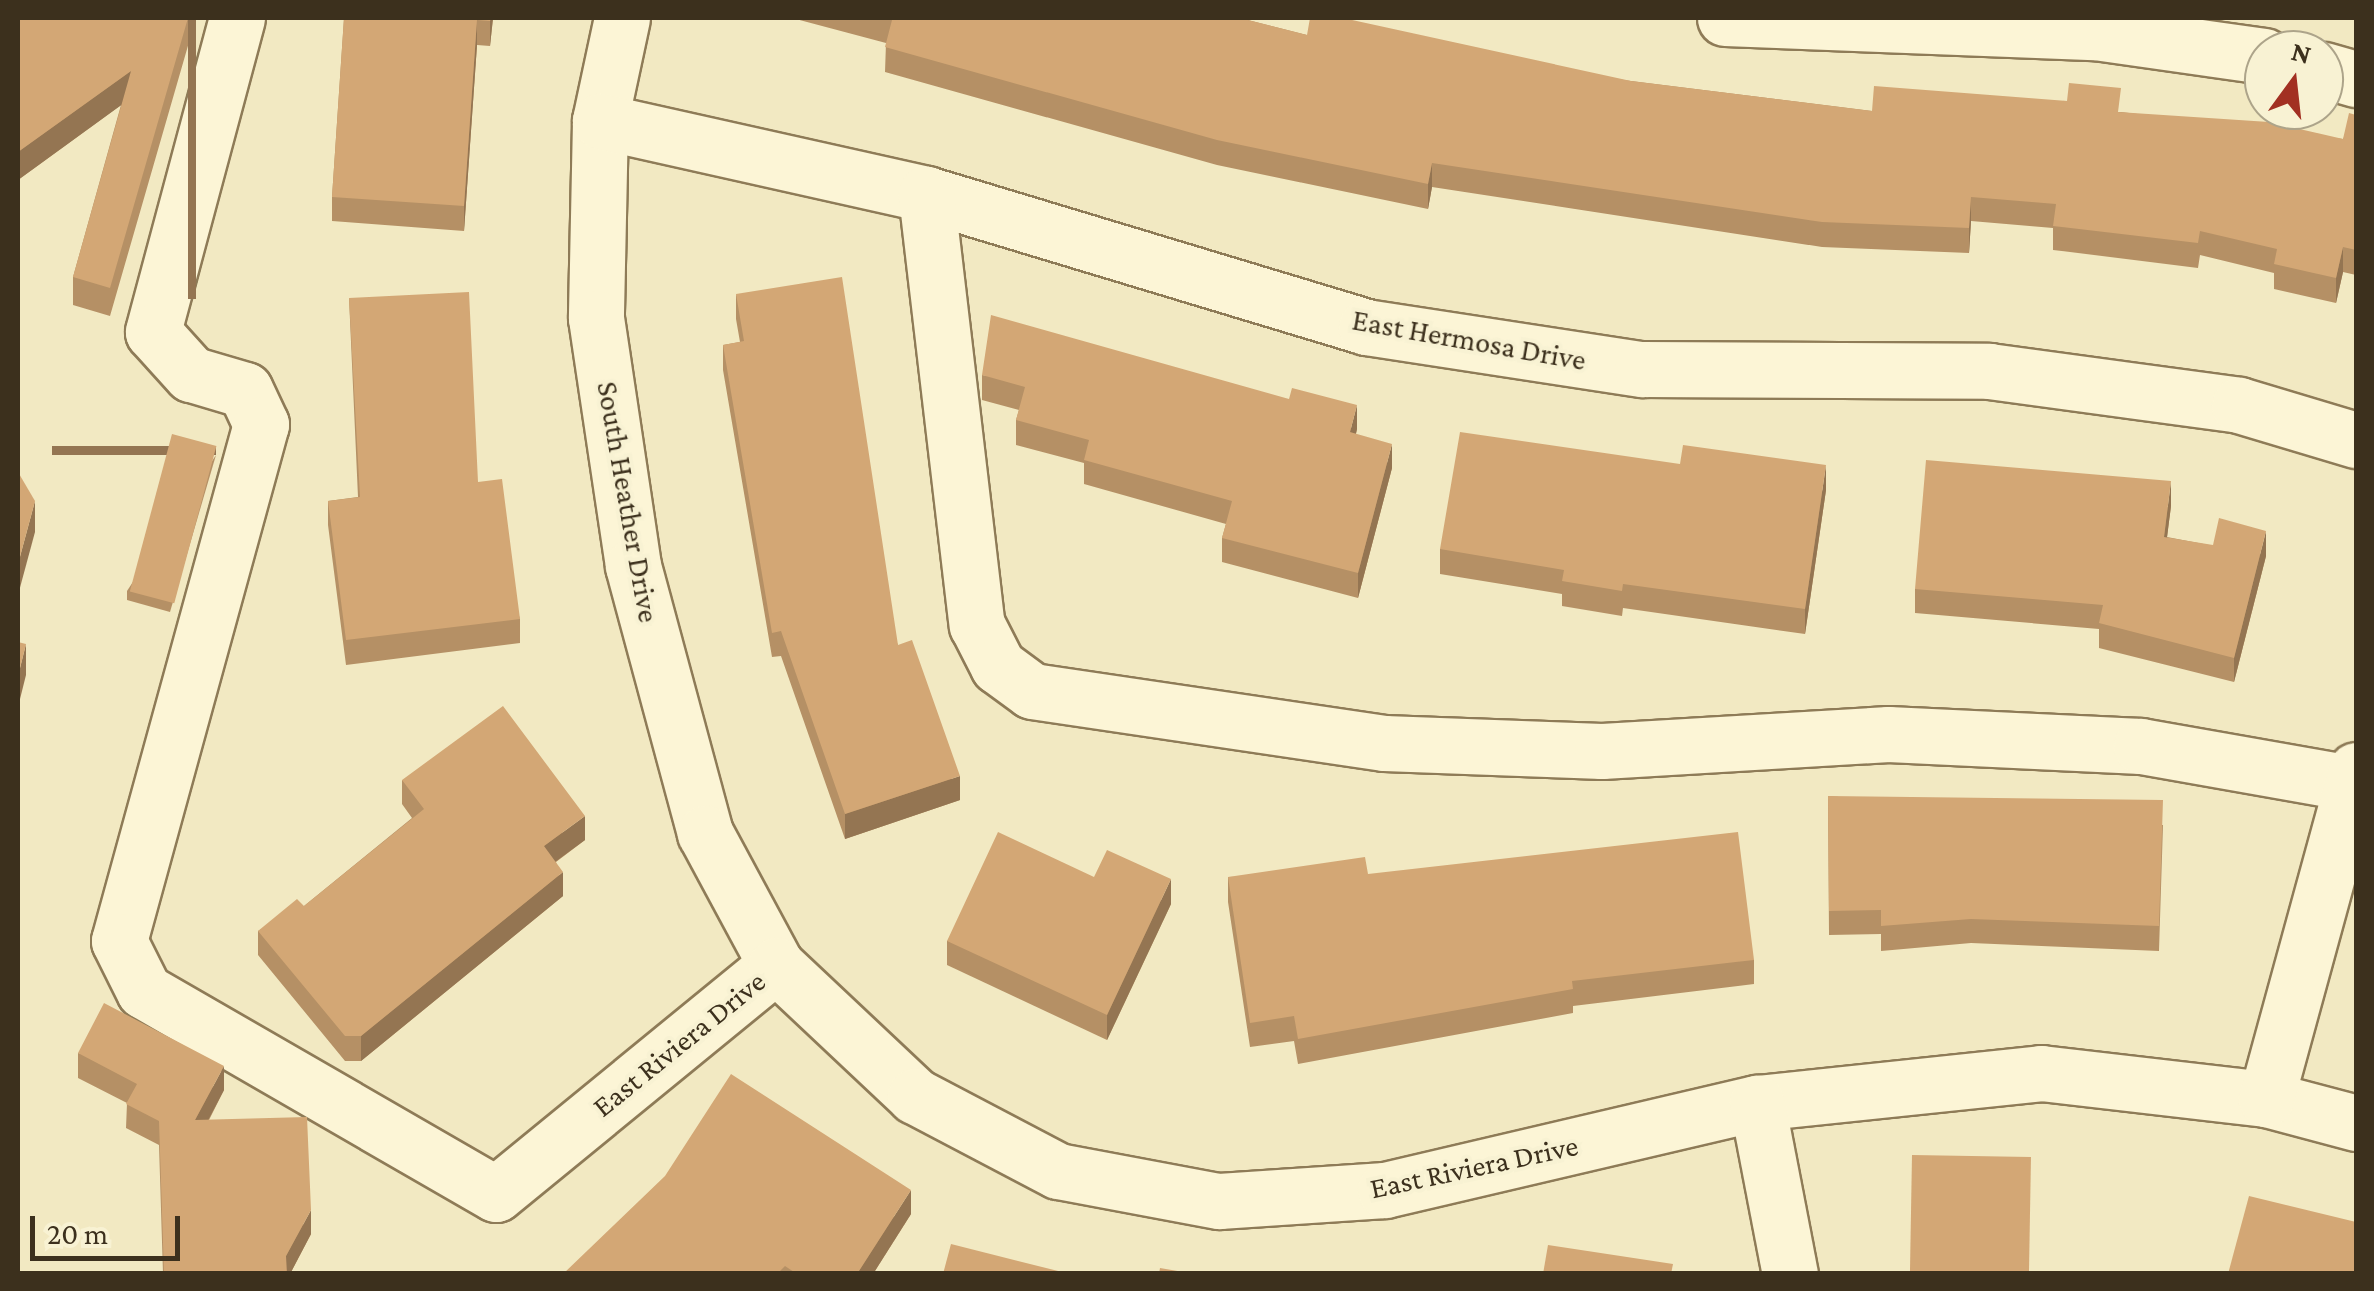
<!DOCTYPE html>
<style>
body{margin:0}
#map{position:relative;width:2374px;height:1291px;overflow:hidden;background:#f2e9c2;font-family:"Crimson Pro",serif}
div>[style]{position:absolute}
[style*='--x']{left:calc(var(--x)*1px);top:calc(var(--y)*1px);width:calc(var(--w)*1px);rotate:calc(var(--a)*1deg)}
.roads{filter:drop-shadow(2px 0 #8e7b57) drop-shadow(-2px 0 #8e7b57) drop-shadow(0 2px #8e7b57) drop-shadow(0 -2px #8e7b57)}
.minor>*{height:55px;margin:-27.5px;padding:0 27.5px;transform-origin:27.5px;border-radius:27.5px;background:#fcf5d6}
.wall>*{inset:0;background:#b59065}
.shaded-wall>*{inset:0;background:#947552;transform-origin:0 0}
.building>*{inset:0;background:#d3a775;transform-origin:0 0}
span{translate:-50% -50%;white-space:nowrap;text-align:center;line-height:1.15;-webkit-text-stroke:8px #f8f2d3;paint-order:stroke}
.street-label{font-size:30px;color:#3c301d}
.frame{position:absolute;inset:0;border:20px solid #3c301d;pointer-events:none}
.north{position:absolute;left:2244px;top:30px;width:100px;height:100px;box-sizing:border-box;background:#f8f2d3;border:2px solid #ada48a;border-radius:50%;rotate:15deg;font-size:28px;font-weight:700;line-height:40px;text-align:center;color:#3c301d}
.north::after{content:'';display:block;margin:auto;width:35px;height:45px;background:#a23022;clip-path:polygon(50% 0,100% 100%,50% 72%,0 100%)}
.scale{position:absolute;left:30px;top:1216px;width:150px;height:45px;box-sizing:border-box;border:5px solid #3c301d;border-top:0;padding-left:12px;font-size:30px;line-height:35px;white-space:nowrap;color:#3c301d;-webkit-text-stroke:8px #f8f2d3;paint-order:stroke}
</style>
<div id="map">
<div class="roads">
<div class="minor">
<div style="--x:237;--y:18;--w:325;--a:105"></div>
<div style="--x:153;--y:332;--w:57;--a:47.9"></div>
<div style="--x:191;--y:374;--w:56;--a:16.5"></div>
<div style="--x:245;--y:390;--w:38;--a:65"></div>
<div style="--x:261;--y:424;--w:536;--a:105.36"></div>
<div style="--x:119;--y:941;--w:56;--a:63.4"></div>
<div style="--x:144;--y:991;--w:406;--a:30"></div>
<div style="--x:496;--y:1194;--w:362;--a:-39.3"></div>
<div style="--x:622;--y:18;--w:105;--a:102.1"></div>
<div style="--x:600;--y:121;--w:197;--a:91.2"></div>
<div style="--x:596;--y:318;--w:251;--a:81.5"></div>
<div style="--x:633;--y:566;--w:277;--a:74.9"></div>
<div style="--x:705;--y:833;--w:150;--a:61.7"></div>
<div style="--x:776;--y:965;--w:191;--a:43.3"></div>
<div style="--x:915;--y:1096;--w:161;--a:27.7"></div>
<div style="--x:1058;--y:1171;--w:164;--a:10.6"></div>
<div style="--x:1219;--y:1201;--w:166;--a:-3.8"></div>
<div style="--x:1385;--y:1190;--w:382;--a:-13.2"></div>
<div style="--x:1757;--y:1103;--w:286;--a:-6"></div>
<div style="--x:2041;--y:1073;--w:226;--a:6.6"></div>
<div style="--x:2266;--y:1099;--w:93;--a:14.9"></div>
<div style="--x:1725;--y:18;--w:370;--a:2.2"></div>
<div style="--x:2095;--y:32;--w:171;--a:8.1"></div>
<div style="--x:2324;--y:70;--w:33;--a:16"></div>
<div style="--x:600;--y:121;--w:334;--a:12.6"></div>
<div style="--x:926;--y:194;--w:460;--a:16.8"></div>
<div style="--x:1366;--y:327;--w:279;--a:8.7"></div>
<div style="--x:1642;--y:369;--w:347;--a:0.3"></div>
<div style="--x:1989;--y:371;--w:252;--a:7.7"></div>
<div style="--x:2239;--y:405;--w:122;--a:16.7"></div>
<div style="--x:926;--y:194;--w:434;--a:83.3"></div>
<div style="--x:977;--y:625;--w:46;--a:62.9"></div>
<div style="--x:998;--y:666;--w:42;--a:36.3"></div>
<div style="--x:1032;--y:691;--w:356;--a:8.4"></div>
<div style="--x:1384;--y:743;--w:218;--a:2.1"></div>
<div style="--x:1602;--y:751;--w:287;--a:-3.4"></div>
<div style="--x:1888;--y:734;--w:253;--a:2.7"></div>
<div style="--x:2141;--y:746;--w:218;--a:10"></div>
<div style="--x:2266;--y:1099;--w:341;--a:-74.7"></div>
<div style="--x:1757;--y:1103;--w:174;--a:79.1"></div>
</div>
</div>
<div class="wall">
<div style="clip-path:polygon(18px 18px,196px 18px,110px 316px,73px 305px,73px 277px,121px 105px,18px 180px)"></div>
<div style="clip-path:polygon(344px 18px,493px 18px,490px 46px,477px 45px,464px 231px,332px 221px,332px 197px)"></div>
<div style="clip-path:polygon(792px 18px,1240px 18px,1307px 35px,1631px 81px,1872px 111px,2121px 112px,2343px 139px,2356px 115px,2356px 275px,2343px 272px,2336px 303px,2274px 289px,2274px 273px,2200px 255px,2198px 268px,2053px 250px,2053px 228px,1971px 221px,1969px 253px,1822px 247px,1432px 187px,1428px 209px,1217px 165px,885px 72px,886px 43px)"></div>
<div style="clip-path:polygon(736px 294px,898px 645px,960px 800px,845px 839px,781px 656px,772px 657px,723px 370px,723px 345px,740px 342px,736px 319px)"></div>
<div style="clip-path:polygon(349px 298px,478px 482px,520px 619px,520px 643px,346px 665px,328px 525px,328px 501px,358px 497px)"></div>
<div style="clip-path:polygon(982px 375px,1357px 429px,1356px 434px,1392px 468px,1358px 598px,1222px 562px,1222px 538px,1226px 524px,1084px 484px,1084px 463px,1016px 445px,1016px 420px,1019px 410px,982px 400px)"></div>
<div style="clip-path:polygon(216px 455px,170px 612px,127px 600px,127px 591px)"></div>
<div style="clip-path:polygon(1826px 490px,1805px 634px,1623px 608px,1622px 616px,1562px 606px,1562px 594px,1440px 574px,1440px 549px)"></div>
<div style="clip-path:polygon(2171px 506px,2167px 537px,2266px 556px,2234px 682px,2099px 648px,2099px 629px,1915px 613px,1915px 589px)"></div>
<div style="clip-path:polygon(402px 780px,585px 840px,556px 862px,563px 896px,361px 1061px,345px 1061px,258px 955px,258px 931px,304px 906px,412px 818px,402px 804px)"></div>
<div style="clip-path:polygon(1828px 796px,2163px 825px,2159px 951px,1971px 943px,1881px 951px,1881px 934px,1829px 935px)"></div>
<div style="clip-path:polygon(1368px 874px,1754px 960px,1754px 984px,1573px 1006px,1573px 1013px,1298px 1064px,1294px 1041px,1250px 1047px,1228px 902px,1228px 877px)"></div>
<div style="clip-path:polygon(1094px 877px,1171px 904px,1107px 1040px,947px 965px,947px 941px)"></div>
<div style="clip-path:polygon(78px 1053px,224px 1090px,209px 1120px,311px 1234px,290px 1274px,163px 1274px,159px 1145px,126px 1128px,127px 1103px,78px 1078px)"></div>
<div style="clip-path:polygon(911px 1214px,873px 1274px,563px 1274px)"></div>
</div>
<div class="shaded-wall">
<div style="left:188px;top:18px;width:8px;height:281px"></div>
<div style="clip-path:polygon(491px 18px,493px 18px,490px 46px,490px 21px)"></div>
<div style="clip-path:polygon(477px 20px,477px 45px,464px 231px,464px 206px)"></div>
<div style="clip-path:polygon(131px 71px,131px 98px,18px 180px,18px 152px)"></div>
<div style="clip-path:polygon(1432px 163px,1432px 187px,1428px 209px,1428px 184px)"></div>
<div style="clip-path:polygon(1971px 197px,1971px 221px,1969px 253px,1969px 228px)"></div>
<div style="clip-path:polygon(2343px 247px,2343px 272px,2336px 303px,2336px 278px)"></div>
<div style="clip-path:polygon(1357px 405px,1357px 429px,1350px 457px,1350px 432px)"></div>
<div style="clip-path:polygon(1392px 444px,1392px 468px,1358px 598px,1358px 573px)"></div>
<div style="left:216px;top:446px;width:9px;height:164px;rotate:90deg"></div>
<div style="clip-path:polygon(1826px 465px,1826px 490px,1805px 634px,1805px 609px)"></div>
<div style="clip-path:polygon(2171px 481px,2171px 506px,2164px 561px,2164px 537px)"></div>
<div style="clip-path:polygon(35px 501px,35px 532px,18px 595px,18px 564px)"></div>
<div style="clip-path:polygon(2266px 531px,2266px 556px,2234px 682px,2234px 658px)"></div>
<div style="clip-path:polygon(26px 644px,26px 675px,18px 707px,18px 676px)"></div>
<div style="clip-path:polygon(960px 776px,960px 800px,845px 839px,845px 814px)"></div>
<div style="clip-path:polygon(585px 816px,585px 840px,544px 870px,544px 846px)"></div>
<div style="clip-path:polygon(563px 872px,563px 896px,361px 1061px,361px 1036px)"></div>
<div style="clip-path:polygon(1171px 879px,1171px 904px,1107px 1040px,1107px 1015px)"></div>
<div style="clip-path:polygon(224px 1066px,224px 1090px,195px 1145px,195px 1120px)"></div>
<div style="clip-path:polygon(911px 1190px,911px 1214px,873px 1274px,857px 1274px)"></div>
<div style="clip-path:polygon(311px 1210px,311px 1234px,290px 1274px,286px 1274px,286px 1256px)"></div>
</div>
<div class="building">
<div style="clip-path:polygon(18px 18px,188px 18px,110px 288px,73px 277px,131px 71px,18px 152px)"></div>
<div style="clip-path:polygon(344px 18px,491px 18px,490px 21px,477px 20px,464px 206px,332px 197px)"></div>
<div style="clip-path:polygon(884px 18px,1240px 18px,1307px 35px,1310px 18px,1343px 18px,1631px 81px,1872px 111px,1874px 86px,2067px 101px,2069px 83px,2121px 88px,2118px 112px,2269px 122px,2343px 139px,2349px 113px,2356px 115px,2356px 250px,2343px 247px,2336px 278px,2274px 264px,2277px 249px,2200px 231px,2198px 243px,2053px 226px,2056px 204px,1971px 197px,1969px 228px,1822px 222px,1432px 163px,1428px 184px,1217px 140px,885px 47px,892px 20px)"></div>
<div style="clip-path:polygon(842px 277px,898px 645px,912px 640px,960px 776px,845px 814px,781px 631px,772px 633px,723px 345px,744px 341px,736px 294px)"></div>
<div style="clip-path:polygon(469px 292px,478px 482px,502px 479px,520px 619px,346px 640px,328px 501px,360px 497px,349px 298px)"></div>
<div style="clip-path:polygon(991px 315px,1289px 399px,1292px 388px,1357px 405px,1350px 432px,1392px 444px,1358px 573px,1222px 538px,1232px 501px,1084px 460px,1089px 440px,1016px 420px,1025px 387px,982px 375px)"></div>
<div style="clip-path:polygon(1460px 432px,1680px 464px,1683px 445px,1826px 465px,1805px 609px,1623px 584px,1622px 591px,1562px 581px,1564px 570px,1440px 549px)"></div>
<div style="left:172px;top:434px;width:46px;height:163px;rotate:15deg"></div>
<div style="clip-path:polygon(1926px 460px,2171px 481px,2164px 537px,2213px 545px,2219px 518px,2266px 531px,2234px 658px,2099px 623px,2103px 605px,1915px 589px)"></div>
<div style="clip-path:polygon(18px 472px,35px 501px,18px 564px)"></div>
<div style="clip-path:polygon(18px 642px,26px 644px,18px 676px)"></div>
<div style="clip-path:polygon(503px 706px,585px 816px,544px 846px,563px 872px,361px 1036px,345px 1036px,258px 931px,297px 899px,304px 906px,424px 809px,402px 780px)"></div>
<div style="clip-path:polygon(1828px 796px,2163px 800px,2159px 926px,1971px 919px,1881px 926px,1881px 910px,1829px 911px)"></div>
<div style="clip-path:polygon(998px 832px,1094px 877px,1107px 850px,1171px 879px,1107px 1015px,947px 941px)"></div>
<div style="clip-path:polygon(1738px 832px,1754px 960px,1572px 981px,1573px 989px,1298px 1039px,1294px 1016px,1250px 1023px,1228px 877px,1365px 857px,1368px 874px)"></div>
<div style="clip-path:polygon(104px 1003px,224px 1066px,195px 1120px,307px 1117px,311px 1210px,286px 1256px,287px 1274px,164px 1274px,159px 1121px,126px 1104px,137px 1084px,78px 1053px)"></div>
<div style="clip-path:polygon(731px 1074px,911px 1190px,857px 1274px,797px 1274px,785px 1266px,777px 1274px,563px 1274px,665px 1176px)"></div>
<div style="left:1912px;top:1155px;width:119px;height:119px;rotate:1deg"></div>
<div style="clip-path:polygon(2249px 1196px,2356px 1222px,2356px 1274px,2228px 1274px)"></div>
<div style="clip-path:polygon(951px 1244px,1070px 1274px,943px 1274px)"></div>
<div style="clip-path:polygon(1548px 1245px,1673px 1264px,1671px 1274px,1543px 1274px)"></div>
<div style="clip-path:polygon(1160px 1268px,1195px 1274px,1159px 1274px)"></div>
</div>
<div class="street-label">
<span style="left:1469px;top:340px;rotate:10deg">East Hermosa Drive</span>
<span style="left:628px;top:502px;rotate:80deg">South Heather Drive</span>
<span style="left:679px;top:1044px;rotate:-39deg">East Riviera Drive</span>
<span style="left:1474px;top:1167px;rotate:-12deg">East Riviera Drive</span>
</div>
<div class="frame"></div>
<div class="north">N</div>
<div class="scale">20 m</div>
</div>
